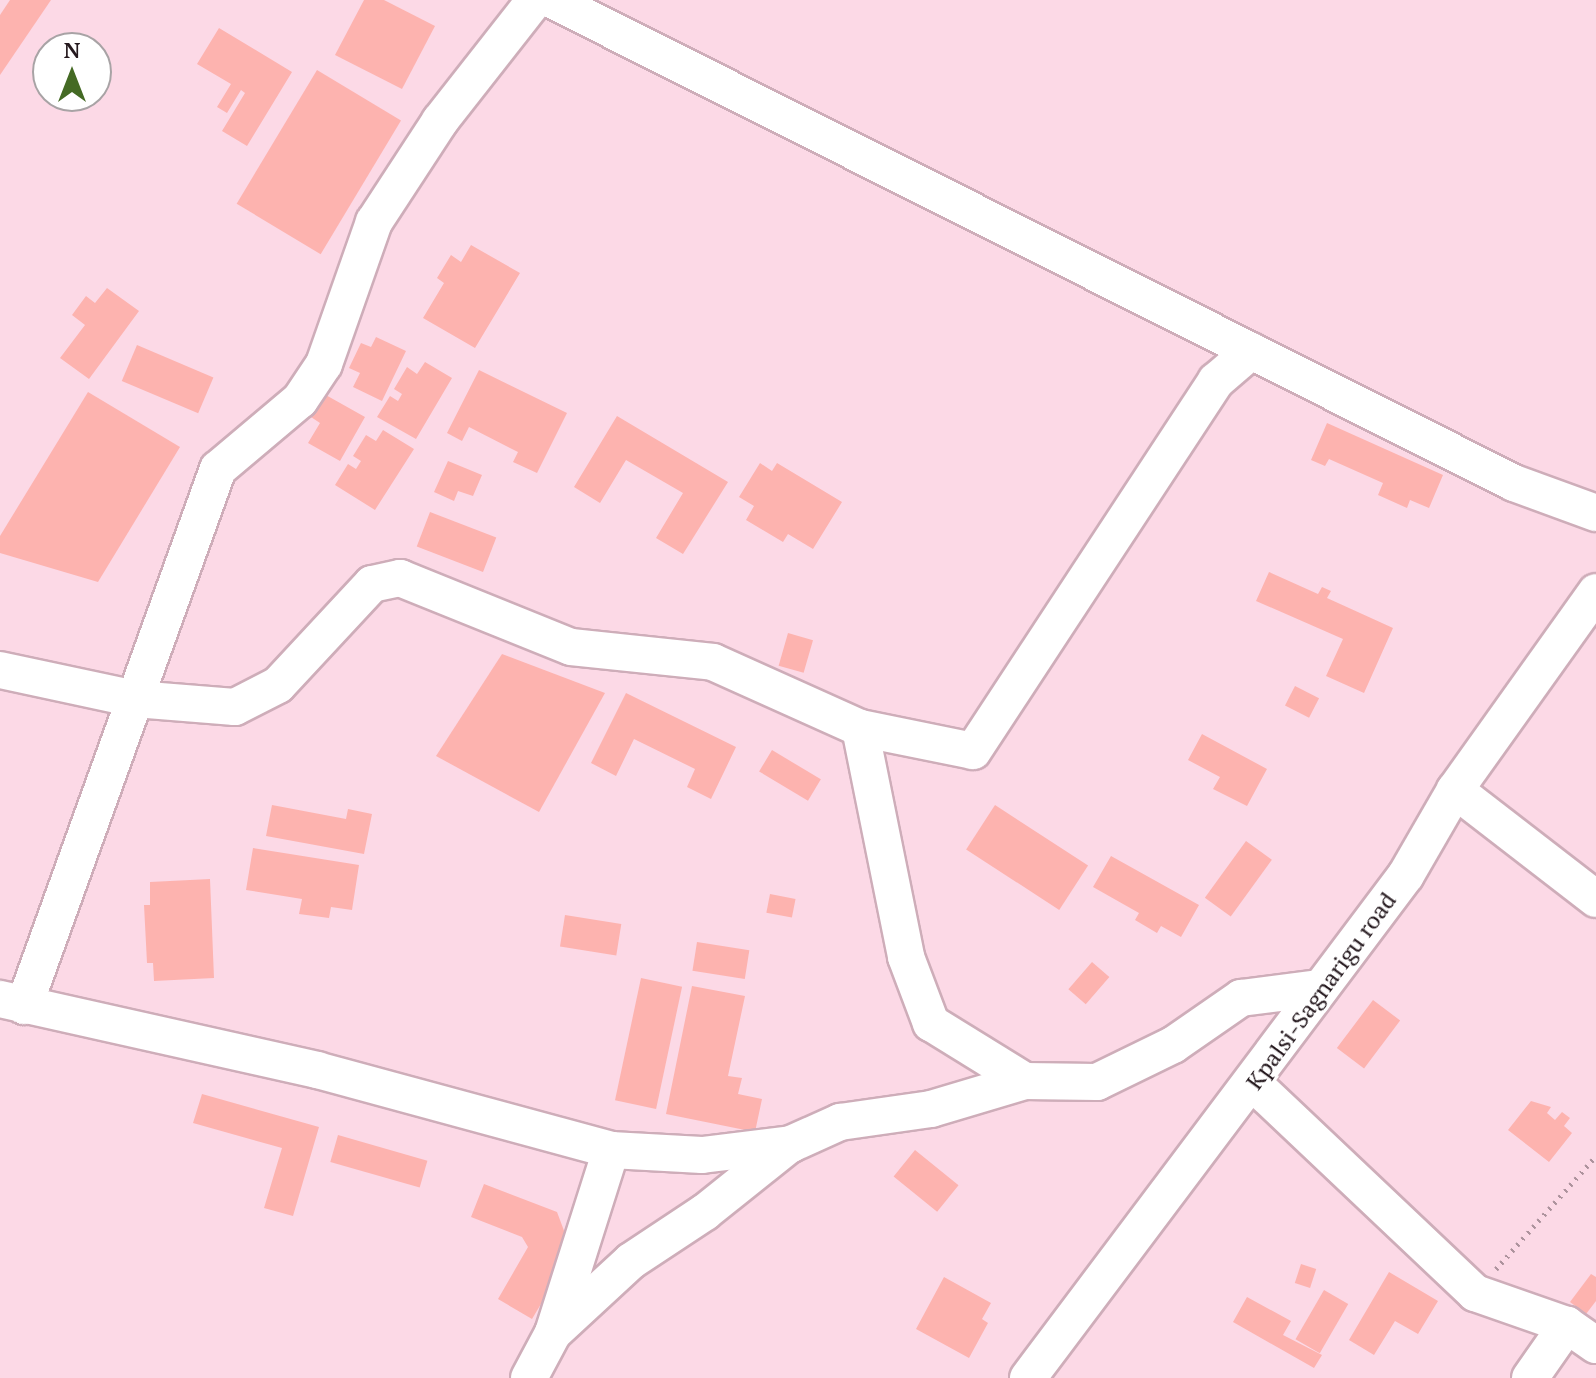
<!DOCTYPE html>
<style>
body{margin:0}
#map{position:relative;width:1596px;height:1378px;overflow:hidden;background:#fcd9e6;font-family:"PT Serif",serif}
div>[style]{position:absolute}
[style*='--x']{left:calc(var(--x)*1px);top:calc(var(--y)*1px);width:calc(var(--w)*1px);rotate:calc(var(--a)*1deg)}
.building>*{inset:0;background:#fdb3af;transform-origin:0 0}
.path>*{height:5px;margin-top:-2.5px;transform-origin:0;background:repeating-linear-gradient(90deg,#ad939d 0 2px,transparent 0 8px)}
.roads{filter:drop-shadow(2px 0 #ceadb9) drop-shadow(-2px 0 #ceadb9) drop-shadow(0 2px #ceadb9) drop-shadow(0 -2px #ceadb9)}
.minor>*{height:36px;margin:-18px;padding:0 18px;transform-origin:18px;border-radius:18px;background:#fff}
span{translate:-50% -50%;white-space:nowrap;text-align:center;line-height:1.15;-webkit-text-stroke:6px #fff;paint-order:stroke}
.street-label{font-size:24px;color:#25191e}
.north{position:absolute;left:32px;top:32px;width:80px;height:80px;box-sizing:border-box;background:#fff;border:2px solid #a8a3a5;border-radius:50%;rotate:0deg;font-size:22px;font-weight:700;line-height:32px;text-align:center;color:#25191e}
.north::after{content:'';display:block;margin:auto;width:28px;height:36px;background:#446a24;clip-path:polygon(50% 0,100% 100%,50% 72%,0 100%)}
</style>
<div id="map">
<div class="building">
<div style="clip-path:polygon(10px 0,51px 0,0 75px,0 15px)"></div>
<div style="clip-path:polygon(364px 0,384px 0,435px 26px,402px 89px,335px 55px)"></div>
<div style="clip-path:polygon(219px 28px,292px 72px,247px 146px,222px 131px,245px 93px,241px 90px,227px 113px,217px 107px,231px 84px,197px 64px)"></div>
<div style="left:317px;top:70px;width:98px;height:156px;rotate:31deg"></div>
<div style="clip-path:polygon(471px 245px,520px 273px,475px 348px,423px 318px,444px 283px,437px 278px,451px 255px,461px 262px)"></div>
<div style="clip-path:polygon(107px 288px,139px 311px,89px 379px,60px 358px,85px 325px,72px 315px,86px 296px,95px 303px)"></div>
<div style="clip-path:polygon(376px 337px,406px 351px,382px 401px,353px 387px,360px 373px,349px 368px,361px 343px,371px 347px)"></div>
<div style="left:137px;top:345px;width:83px;height:39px;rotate:23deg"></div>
<div style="clip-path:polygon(425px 362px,452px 378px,416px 439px,377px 417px,390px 396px,398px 401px,402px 394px,394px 389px,407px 367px,417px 374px)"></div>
<div style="clip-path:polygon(479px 370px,567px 413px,537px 473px,513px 462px,518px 452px,469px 427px,462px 441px,447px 433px)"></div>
<div style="clip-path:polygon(88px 392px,180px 447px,98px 582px,0 553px,0 536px)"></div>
<div style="clip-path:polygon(324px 394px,365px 417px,340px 461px,308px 443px,320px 423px,311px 417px)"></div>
<div style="clip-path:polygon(617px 416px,728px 482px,683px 554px,656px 538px,683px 493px,626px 460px,600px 503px,574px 487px)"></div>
<div style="clip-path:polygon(1327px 423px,1443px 475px,1429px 508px,1410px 500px,1407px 508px,1378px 495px,1383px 483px,1329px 459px,1325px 466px,1311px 460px)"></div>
<div style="clip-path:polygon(383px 430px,414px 449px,375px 510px,335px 485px,348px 464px,356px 469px,361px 461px,353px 456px,366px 435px,376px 441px)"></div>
<div style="clip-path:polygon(448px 461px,482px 475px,473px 496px,458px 491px,454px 501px,434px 492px)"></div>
<div style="clip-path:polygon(760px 463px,772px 471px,777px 463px,842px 502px,813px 549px,788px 534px,783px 542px,746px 520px,754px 506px,739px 497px)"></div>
<div style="left:430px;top:512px;width:71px;height:37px;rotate:21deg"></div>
<div style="clip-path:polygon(1269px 572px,1318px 594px,1322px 587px,1331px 591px,1327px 598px,1393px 628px,1364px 693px,1326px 676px,1343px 639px,1256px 601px)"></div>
<div style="left:788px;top:633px;width:26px;height:34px;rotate:16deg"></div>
<div style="clip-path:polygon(502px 654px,605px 693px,539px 812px,436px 756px)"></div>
<div style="left:1295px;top:686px;width:27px;height:22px;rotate:27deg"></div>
<div style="clip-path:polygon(626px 693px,736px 747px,711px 799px,687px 787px,695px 769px,634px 739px,616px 776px,591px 763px)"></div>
<div style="clip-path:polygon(1202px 734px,1267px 769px,1247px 806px,1213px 789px,1220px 777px,1188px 760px)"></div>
<div style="left:772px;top:750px;width:57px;height:25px;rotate:31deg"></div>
<div style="clip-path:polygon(272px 805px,346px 819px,348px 809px,372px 814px,364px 854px,266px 836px)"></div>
<div style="left:995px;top:805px;width:111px;height:53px;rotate:33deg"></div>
<div style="left:1246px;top:841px;width:32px;height:70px;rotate:36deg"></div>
<div style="clip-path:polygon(253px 848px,359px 865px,352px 910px,331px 907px,329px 918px,299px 914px,302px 899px,246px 890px)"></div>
<div style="clip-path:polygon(1111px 856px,1199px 905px,1181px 937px,1161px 926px,1157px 933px,1135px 920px,1139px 913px,1093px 887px)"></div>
<div style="clip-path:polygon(210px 879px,214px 978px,154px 981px,153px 963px,147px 963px,144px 905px,150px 905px,150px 882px)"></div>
<div style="left:770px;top:894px;width:26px;height:19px;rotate:11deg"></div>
<div style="left:565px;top:915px;width:57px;height:32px;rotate:9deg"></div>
<div style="left:697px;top:942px;width:53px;height:29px;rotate:9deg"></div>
<div style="left:1092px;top:962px;width:23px;height:36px;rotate:41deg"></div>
<div style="left:641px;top:978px;width:42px;height:125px;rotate:12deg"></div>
<div style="clip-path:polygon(692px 986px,745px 996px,728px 1076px,742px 1078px,738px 1094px,762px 1099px,755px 1132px,666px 1114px)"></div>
<div style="left:1373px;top:1000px;width:34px;height:60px;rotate:37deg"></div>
<div style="clip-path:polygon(202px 1094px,319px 1127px,293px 1216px,264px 1208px,282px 1148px,193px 1123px)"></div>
<div style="clip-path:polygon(1531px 1101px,1551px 1107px,1547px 1113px,1555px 1120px,1562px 1112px,1570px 1118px,1564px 1126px,1572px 1133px,1549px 1162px,1508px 1130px)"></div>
<div style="left:338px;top:1135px;width:93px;height:28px;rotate:16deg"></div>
<div style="left:915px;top:1150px;width:56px;height:34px;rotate:39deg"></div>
<div style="clip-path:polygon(484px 1184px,557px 1212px,572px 1252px,532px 1319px,498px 1299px,528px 1247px,522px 1237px,471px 1217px)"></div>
<div style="left:1301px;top:1264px;width:16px;height:20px;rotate:18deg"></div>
<div style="clip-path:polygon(1389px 1272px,1438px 1301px,1418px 1334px,1395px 1321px,1374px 1355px,1349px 1340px)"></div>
<div style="clip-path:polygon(1591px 1274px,1596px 1277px,1596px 1301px,1586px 1314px,1570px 1302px)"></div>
<div style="clip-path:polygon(944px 1277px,991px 1303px,982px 1319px,988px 1323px,969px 1358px,916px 1329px)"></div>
<div style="left:1324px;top:1290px;width:28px;height:57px;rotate:30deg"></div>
<div style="clip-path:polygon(1247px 1297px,1291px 1321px,1283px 1335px,1322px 1355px,1314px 1368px,1233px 1322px)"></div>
</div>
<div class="path">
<div style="--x:1496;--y:1269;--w:151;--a:-48.5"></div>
</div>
<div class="roads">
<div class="minor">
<div style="--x:552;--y:0;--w:1076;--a:26.66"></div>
<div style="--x:1514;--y:483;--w:87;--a:20.1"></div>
<div style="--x:0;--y:670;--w:138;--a:12.1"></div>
<div style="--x:135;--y:699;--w:100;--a:4.6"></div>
<div style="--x:235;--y:707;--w:48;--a:-27.1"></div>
<div style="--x:278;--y:685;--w:138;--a:-47.1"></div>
<div style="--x:372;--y:584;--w:29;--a:-12"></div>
<div style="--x:400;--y:578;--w:184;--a:22"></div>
<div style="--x:571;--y:647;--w:143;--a:6"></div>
<div style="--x:713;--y:662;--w:161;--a:24.2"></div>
<div style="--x:860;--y:728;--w:115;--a:11.5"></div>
<div style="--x:973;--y:751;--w:443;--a:-56.7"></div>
<div style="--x:1216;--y:381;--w:46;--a:-40.6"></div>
<div style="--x:860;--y:728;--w:234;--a:78.6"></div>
<div style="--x:906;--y:957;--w:71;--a:69.3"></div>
<div style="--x:931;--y:1023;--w:110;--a:31.7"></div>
<div style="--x:1455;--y:790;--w:178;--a:37.7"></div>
<div style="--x:0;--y:999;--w:325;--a:12.6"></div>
<div style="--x:317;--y:1070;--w:305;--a:15.2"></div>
<div style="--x:611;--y:1150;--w:91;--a:3.1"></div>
<div style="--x:702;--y:1155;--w:90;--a:-7"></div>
<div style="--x:791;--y:1144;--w:54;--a:-24.2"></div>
<div style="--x:840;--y:1122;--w:92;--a:-8.1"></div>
<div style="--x:931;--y:1109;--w:98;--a:-16.6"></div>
<div style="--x:1025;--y:1081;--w:72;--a:0.8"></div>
<div style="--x:1097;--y:1082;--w:85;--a:-26"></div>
<div style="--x:1173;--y:1045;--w:83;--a:-34.7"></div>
<div style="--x:1241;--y:998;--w:80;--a:-7.2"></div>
<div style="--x:24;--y:1006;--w:571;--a:-70.14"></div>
<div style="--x:218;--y:469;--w:107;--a:-40.1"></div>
<div style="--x:300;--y:400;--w:43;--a:-56.3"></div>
<div style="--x:324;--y:364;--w:151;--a:-70.6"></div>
<div style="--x:374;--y:222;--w:121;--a:-56.8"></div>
<div style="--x:440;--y:121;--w:154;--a:-51.9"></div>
<div style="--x:1253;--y:1083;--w:306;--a:43.4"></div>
<div style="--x:1475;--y:1293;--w:97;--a:19.2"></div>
<div style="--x:1567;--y:1325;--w:35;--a:35"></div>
<div style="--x:553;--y:1333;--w:106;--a:-42.7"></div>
<div style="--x:631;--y:1261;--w:89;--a:-33.5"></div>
<div style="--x:705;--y:1212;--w:107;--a:-38.6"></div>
<div style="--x:529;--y:1378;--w:51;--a:-61.9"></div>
<div style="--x:553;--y:1333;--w:192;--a:-72.4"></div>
<div style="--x:1028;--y:1378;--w:629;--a:-53.08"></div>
<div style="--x:1406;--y:875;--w:98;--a:-60"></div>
<div style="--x:1455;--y:790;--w:243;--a:-54.5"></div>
<div style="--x:1530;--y:1378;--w:65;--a:-55.1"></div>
</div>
</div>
<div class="street-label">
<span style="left:1321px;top:991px;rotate:-54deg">Kpalsi-Sagnarigu road</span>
</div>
<div class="north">N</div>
</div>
